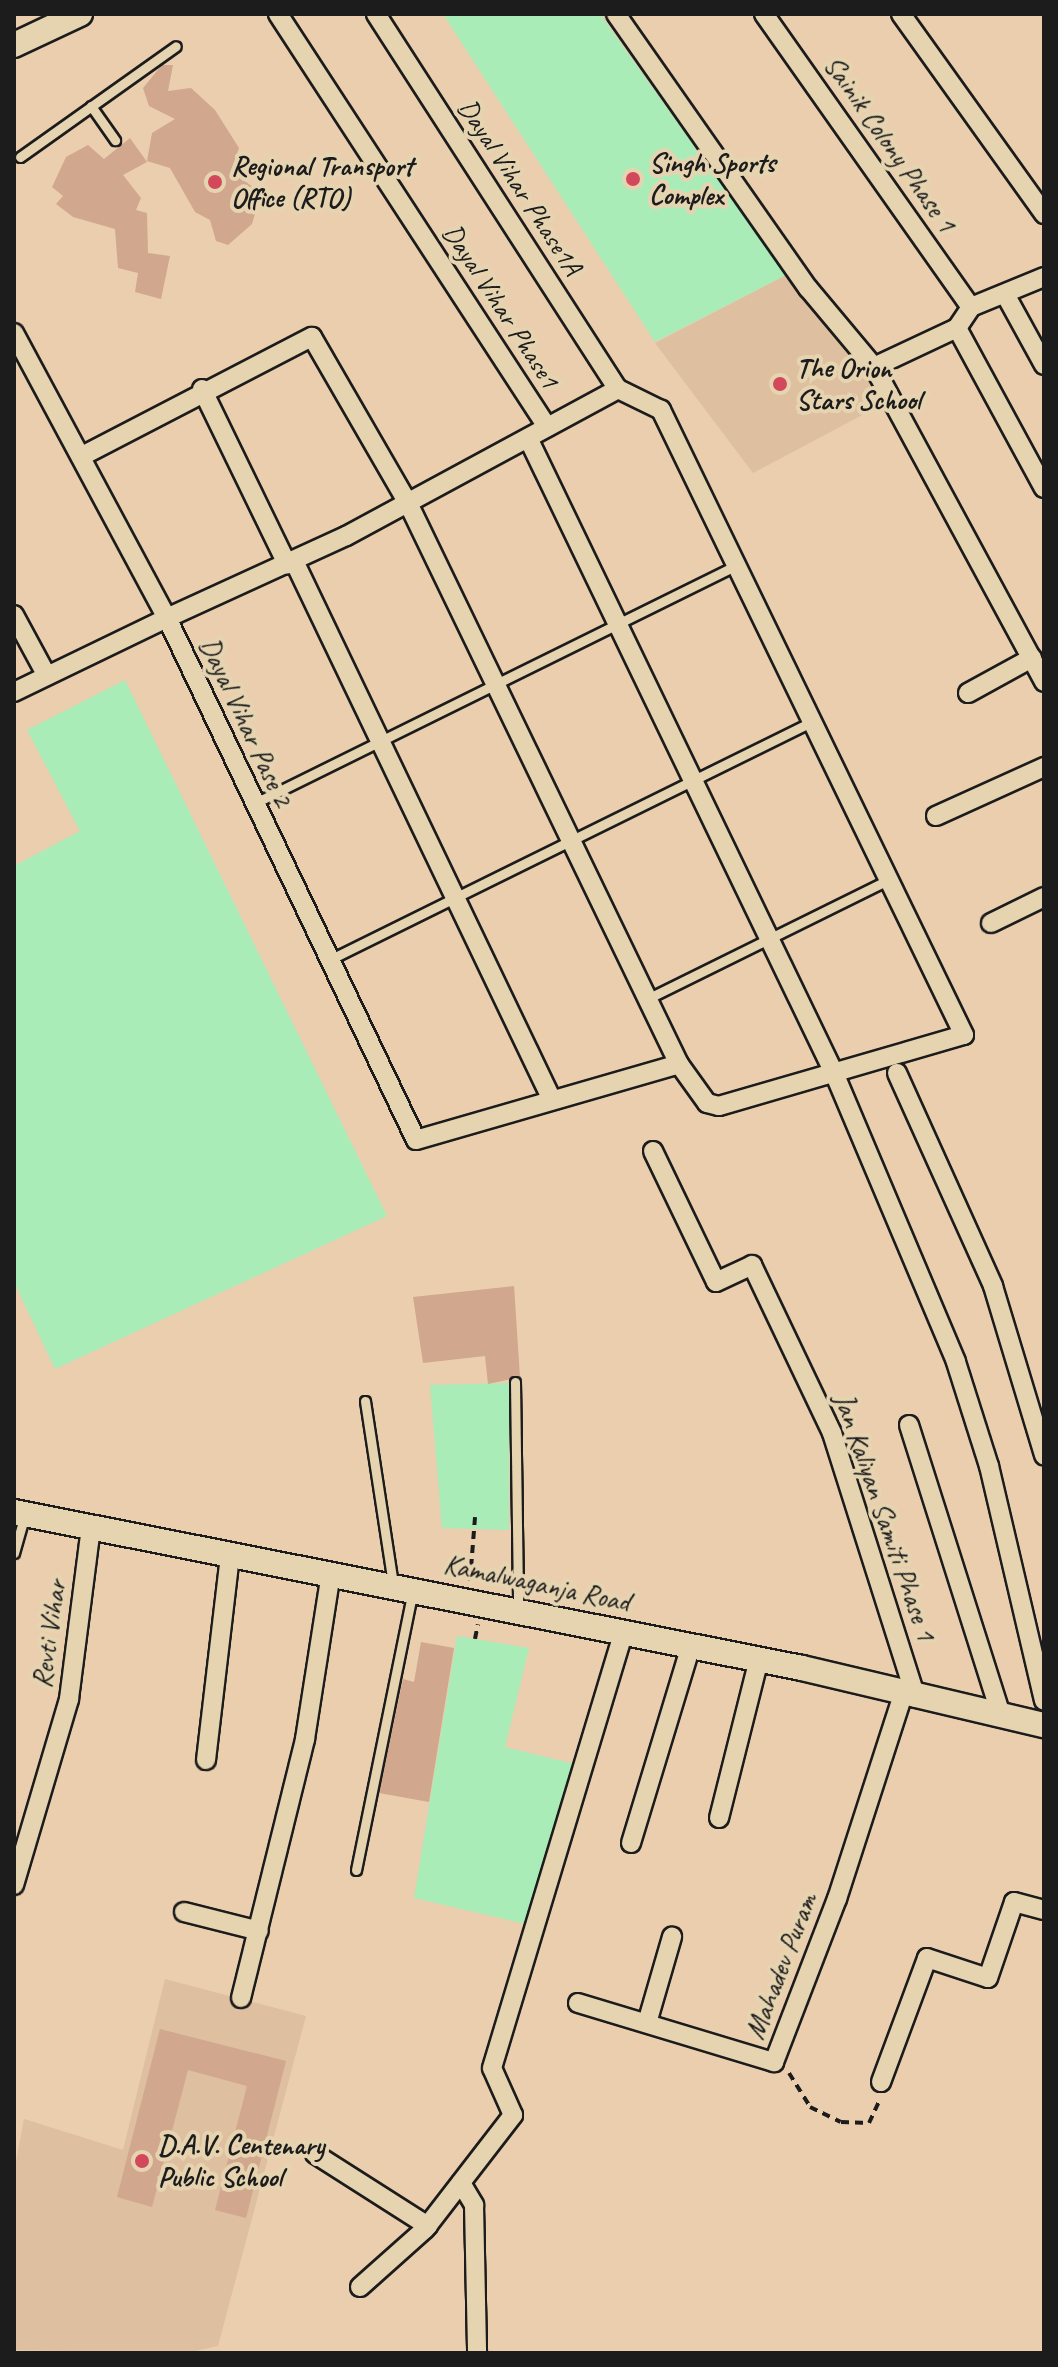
<!DOCTYPE html>
<style>
body{margin:0}
#map{position:relative;width:1058px;height:2367px;overflow:hidden;background:#eacead;font-family:Caveat,sans-serif}
div>[style]{position:absolute}
[style*='--x']{left:calc(var(--x)*1px);top:calc(var(--y)*1px);width:calc(var(--w)*1px);rotate:calc(var(--a)*1deg)}
.built>*{inset:0;background:#debfa0}
.green>*{inset:0;background:#a9ecb7}
.building>*{inset:0;background:#d1a78d}
.path>*{height:4px;margin-top:-2px;transform-origin:0;background:repeating-linear-gradient(90deg,#1c1c1c 0 8px,transparent 0 14px)}
.roads{filter:drop-shadow(2px 0 #1c1c1c) drop-shadow(-2px 0 #1c1c1c) drop-shadow(0 2px #1c1c1c) drop-shadow(0 -2px #1c1c1c)}
.lane>*{height:9px;margin:-4.5px;padding:0 4.5px;transform-origin:4.5px;border-radius:4.5px;background:#e6d4b1}
.street>*{height:18px;margin:-9px;padding:0 9px;transform-origin:9px;border-radius:9px;background:#e6d4b1}
.secondary>*{height:24px;margin:-12px;padding:0 12px;transform-origin:12px;border-radius:12px;background:#e6d4b1}
.dots>*{width:22px;height:22px;translate:-50% -50%;box-sizing:border-box;border:4px solid #e6d4b1;border-radius:50%}
span{translate:-50% -50%;white-space:nowrap;text-align:center;line-height:1.15;-webkit-text-stroke:8px #e6d4b1;paint-order:stroke}
.street-label{font-size:28px;color:#1c1c1c}
.poi-label{font-size:28px;color:#1c1c1c;font-weight:700}
.left{translate:0 -50%;text-align:left}
.frame{position:absolute;inset:0;border:16px solid #1c1c1c;pointer-events:none}
</style>
<div id="map">
<div class="built">
<div style="clip-path:polygon(786px 275px,885px 403px,753px 473px,655px 343px)"></div>
<div style="clip-path:polygon(165px 1979px,306px 2016px,218px 2346px,186px 2353px,14px 2350px,14px 2172px,24px 2119px,123px 2150px)"></div>
</div>
<div class="green">
<div style="clip-path:polygon(443px 14px,600px 14px,786px 275px,655px 342px)"></div>
<div style="clip-path:polygon(125px 680px,387px 1216px,55px 1369px,14px 1282px,14px 866px,80px 831px,27px 730px)"></div>
<div style="clip-path:polygon(509px 1383px,509px 1530px,442px 1528px,430px 1385px)"></div>
<div style="clip-path:polygon(457px 1636px,529px 1648px,505px 1747px,579px 1765px,530px 1925px,414px 1898px)"></div>
</div>
<div class="building">
<div style="clip-path:polygon(162px 65px,173px 65px,168px 91px,191px 88px,215px 110px,239px 148px,231px 171px,261px 193px,252px 224px,228px 245px,216px 241px,210px 220px,195px 212px,170px 168px,147px 161px,152px 133px,175px 119px,149px 106px,143px 88px)"></div>
<div style="clip-path:polygon(130px 138px,147px 162px,123px 175px,141px 198px,136px 210px,147px 213px,148px 253px,170px 256px,161px 299px,135px 292px,138px 273px,118px 268px,115px 229px,73px 217px,56px 204px,63px 196px,52px 187px,66px 157px,88px 145px,104px 159px)"></div>
<div style="clip-path:polygon(514px 1286px,520px 1377px,488px 1384px,485px 1356px,423px 1363px,413px 1297px)"></div>
<div style="clip-path:polygon(421px 1642px,454px 1648px,429px 1802px,379px 1793px,403px 1679px,414px 1682px)"></div>
<div style="clip-path:polygon(160px 2029px,286px 2061px,246px 2218px,215px 2210px,247px 2086px,188px 2070px,152px 2207px,117px 2197px)"></div>
</div>
<div class="path">
<div style="--x:470;--y:1581;--w:64;--a:-85.5"></div>
<div style="--x:475;--y:1639;--w:15;--a:-79"></div>
<div style="--x:789;--y:2073;--w:40;--a:58"></div>
<div style="--x:810;--y:2107;--w:34;--a:26"></div>
<div style="--x:841;--y:2122;--w:28;--a:2"></div>
<div style="--x:869;--y:2123;--w:26;--a:-65"></div>
</div>
<div class="roads">
<div class="lane">
<div style="--x:91;--y:106;--w:42;--a:54.8"></div>
<div style="--x:20;--y:157;--w:191;--a:-35.4"></div>
<div style="--x:255;--y:803;--w:538;--a:-26.28"></div>
<div style="--x:329;--y:960;--w:540;--a:-26.28"></div>
<div style="--x:647;--y:999;--w:271;--a:-26.3"></div>
<div style="--x:515;--y:1382;--w:227;--a:89.2"></div>
<div style="--x:365;--y:1401;--w:185;--a:81.3"></div>
<div style="--x:14;--y:1553;--w:41;--a:-74.2"></div>
<div style="--x:356;--y:1870;--w:285;--a:-78.5"></div>
</div>
<div class="street">
<div style="--x:278;--y:14;--w:493;--a:56.9"></div>
<div style="--x:376;--y:14;--w:446;--a:57.2"></div>
<div style="--x:616;--y:14;--w:335;--a:55"></div>
<div style="--x:808;--y:288;--w:103;--a:50.1"></div>
<div style="--x:874;--y:367;--w:358;--a:61.6"></div>
<div style="--x:764;--y:14;--w:359;--a:54.8"></div>
<div style="--x:901;--y:14;--w:246;--a:54.4"></div>
<div style="--x:1005;--y:294;--w:81;--a:61.2"></div>
<div style="--x:957;--y:328;--w:182;--a:61.5"></div>
<div style="--x:14;--y:333;--w:323;--a:61.8"></div>
<div style="--x:167;--y:618;--w:578;--a:64.5"></div>
<div style="--x:416;--y:1140;--w:274;--a:-16.1"></div>
<div style="--x:679;--y:1064;--w:48;--a:54.3"></div>
<div style="--x:707;--y:1103;--w:12;--a:14"></div>
<div style="--x:719;--y:1106;--w:255;--a:-16.2"></div>
<div style="--x:964;--y:1035;--w:695;--a:-115.86"></div>
<div style="--x:661;--y:410;--w:48;--a:-154"></div>
<div style="--x:618;--y:389;--w:309;--a:151.6"></div>
<div style="--x:346;--y:536;--w:197;--a:155.4"></div>
<div style="--x:167;--y:618;--w:170;--a:154.2"></div>
<div style="--x:874;--y:367;--w:92;--a:-25.2"></div>
<div style="--x:957;--y:328;--w:25;--a:-56"></div>
<div style="--x:971;--y:307;--w:79;--a:-22.3"></div>
<div style="--x:202;--y:389;--w:195;--a:64.1"></div>
<div style="--x:528;--y:438;--w:707;--a:64.27"></div>
<div style="--x:835;--y:1075;--w:311;--a:67.1"></div>
<div style="--x:956;--y:1362;--w:109;--a:72.4"></div>
<div style="--x:989;--y:1466;--w:241;--a:76.8"></div>
<div style="--x:82;--y:456;--w:259;--a:-27.4"></div>
<div style="--x:312;--y:337;--w:192;--a:60"></div>
<div style="--x:408;--y:503;--w:623;--a:64.22"></div>
<div style="--x:294;--y:561;--w:595;--a:64.42"></div>
<div style="--x:14;--y:615;--w:69;--a:61.6"></div>
<div style="--x:968;--y:693;--w:73;--a:-28.7"></div>
<div style="--x:936;--y:816;--w:119;--a:-24.4"></div>
<div style="--x:991;--y:923;--w:59;--a:-26.1"></div>
<div style="--x:897;--y:1073;--w:234;--a:65.7"></div>
<div style="--x:993;--y:1286;--w:177;--a:73.2"></div>
<div style="--x:653;--y:1151;--w:145;--a:64.3"></div>
<div style="--x:716;--y:1282;--w:40;--a:-25"></div>
<div style="--x:752;--y:1265;--w:186;--a:64.5"></div>
<div style="--x:832;--y:1433;--w:278;--a:72.4"></div>
<div style="--x:909;--y:1425;--w:304;--a:72.4"></div>
<div style="--x:206;--y:1760;--w:206;--a:-83.3"></div>
<div style="--x:719;--y:1818;--w:164;--a:-75.9"></div>
<div style="--x:631;--y:1843;--w:206;--a:-73.1"></div>
<div style="--x:14;--y:1885;--w:194;--a:-73.5"></div>
<div style="--x:69;--y:1699;--w:172;--a:-82.7"></div>
<div style="--x:184;--y:1912;--w:77;--a:14.2"></div>
<div style="--x:241;--y:1998;--w:267;--a:-76.1"></div>
<div style="--x:305;--y:1739;--w:168;--a:-81.1"></div>
<div style="--x:578;--y:2003;--w:205;--a:16.8"></div>
<div style="--x:774;--y:2062;--w:175;--a:-68.9"></div>
<div style="--x:837;--y:1899;--w:214;--a:-72.1"></div>
<div style="--x:647;--y:2023;--w:90;--a:-73.8"></div>
<div style="--x:881;--y:2082;--w:132;--a:-69.6"></div>
<div style="--x:927;--y:1958;--w:64;--a:18.2"></div>
<div style="--x:988;--y:1978;--w:80;--a:-71.1"></div>
<div style="--x:1014;--y:1902;--w:31;--a:15"></div>
<div style="--x:315;--y:2154;--w:134;--a:32.5"></div>
<div style="--x:461;--y:2183;--w:26;--a:59"></div>
<div style="--x:474;--y:2205;--w:148;--a:88.8"></div>
<div style="--x:360;--y:2287;--w:87;--a:-41.7"></div>
<div style="--x:425;--y:2229;--w:144;--a:-52.3"></div>
<div style="--x:513;--y:2115;--w:51;--a:-114.1"></div>
<div style="--x:492;--y:2068;--w:456;--a:-73.2"></div>
</div>
<div class="secondary">
<div style="--x:14;--y:45;--w:73;--a:-25.2"></div>
<div style="--x:14;--y:1512;--w:803;--a:11.2"></div>
<div style="--x:802;--y:1668;--w:249;--a:13.3"></div>
</div>
</div>
<div class="dots">
<div style="left:633px;top:179px;background:#d1495b"></div>
<div style="left:215px;top:182px;background:#d1495b"></div>
<div style="left:780px;top:384px;background:#d1495b"></div>
<div style="left:142px;top:2161px;background:#d1495b"></div>
</div>
<div class="street-label">
<span style="left:890px;top:144px;rotate:55deg">Sainik Colony Phase 1</span>
<span style="left:520px;top:187px;rotate:57deg">Dayal Vihar Phase1A</span>
<span style="left:501px;top:306px;rotate:57deg">Dayal Vihar Phase1</span>
<span style="left:246px;top:722px;rotate:65deg">Dayal Vihar Pase 2</span>
<span style="left:885px;top:1517px;rotate:71deg">Jan Kaliyan Samiti Phase 1</span>
<span style="left:537px;top:1583px;rotate:12deg">Kamalwaganja Road</span>
<span style="left:49px;top:1634px;rotate:-82deg">Revti Vihar</span>
<span style="left:781px;top:1966px;rotate:-69deg">Mahadev Puram</span>
</div>
<div class="poi-label">
<span class="left" style="left:649px;top:179px">Singh Sports<br>Complex</span>
<span class="left" style="left:231px;top:182px">Regional Transport<br>Office (RTO)</span>
<span class="left" style="left:796px;top:384px">The Orion<br>Stars School</span>
<span class="left" style="left:158px;top:2161px">D.A.V. Centenary<br>Public School</span>
</div>
<div class="frame"></div>
</div>
